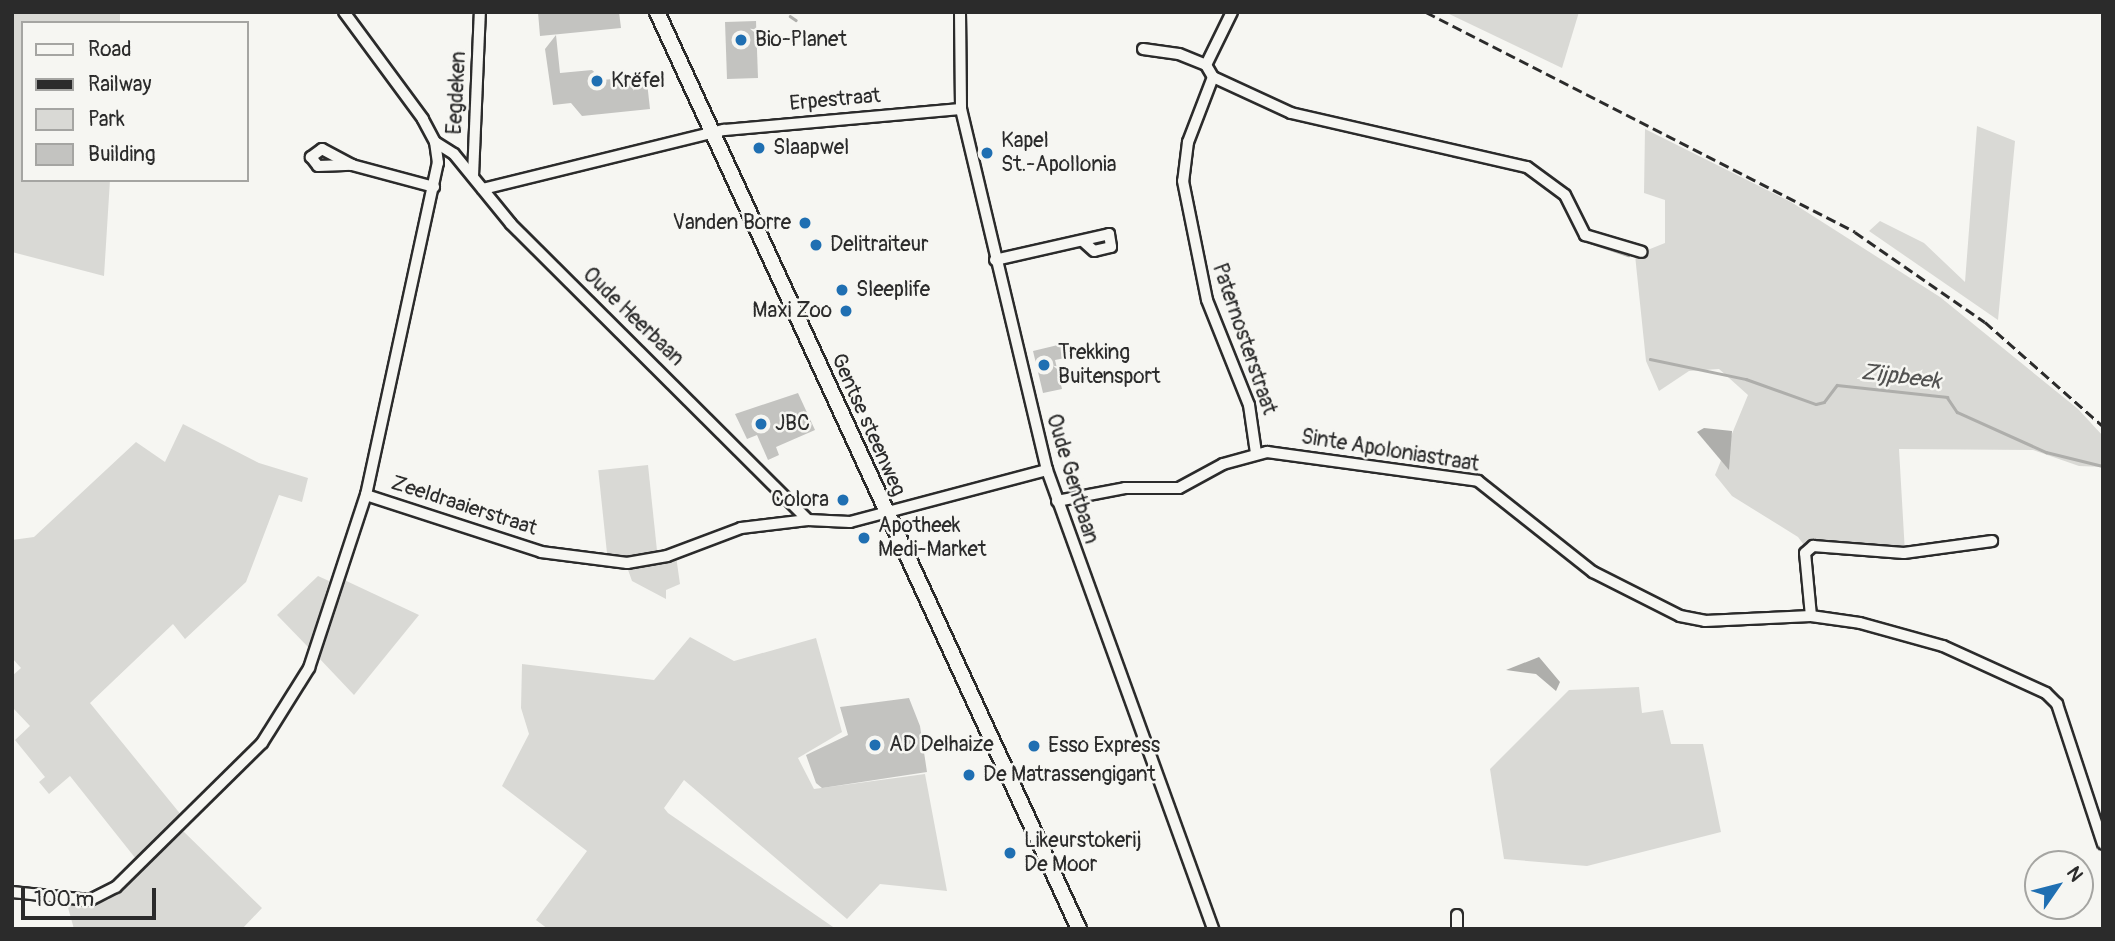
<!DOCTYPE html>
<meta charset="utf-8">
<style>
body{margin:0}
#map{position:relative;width:2115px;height:941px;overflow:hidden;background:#f6f6f2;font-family:Pangolin,sans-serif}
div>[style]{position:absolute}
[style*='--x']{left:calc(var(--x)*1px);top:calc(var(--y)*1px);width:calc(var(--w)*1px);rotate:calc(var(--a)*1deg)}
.green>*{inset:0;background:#d9d9d5;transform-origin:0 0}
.water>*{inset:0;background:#aeaeab}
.stream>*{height:2.5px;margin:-1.25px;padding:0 1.25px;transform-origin:1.25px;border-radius:1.25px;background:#aeaeab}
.building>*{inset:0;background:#c3c3c0;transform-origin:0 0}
.roads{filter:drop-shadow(2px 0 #2b2b2b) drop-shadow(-2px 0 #2b2b2b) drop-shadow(0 2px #2b2b2b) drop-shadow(0 -2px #2b2b2b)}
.street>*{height:10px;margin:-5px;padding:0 5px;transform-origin:5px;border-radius:5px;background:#f6f6f2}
.primary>*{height:14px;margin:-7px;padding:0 7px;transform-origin:7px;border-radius:7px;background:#f6f6f2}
.rail>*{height:2.5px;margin-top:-1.25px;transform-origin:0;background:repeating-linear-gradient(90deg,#2b2b2b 0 10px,transparent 0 15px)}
.dots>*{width:19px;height:19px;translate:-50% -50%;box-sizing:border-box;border:4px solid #f6f6f2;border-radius:50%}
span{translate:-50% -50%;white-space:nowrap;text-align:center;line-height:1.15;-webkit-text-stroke:5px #f6f6f2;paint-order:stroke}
.poi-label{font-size:21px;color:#2b2b2b}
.left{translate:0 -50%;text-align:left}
.right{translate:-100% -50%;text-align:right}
.street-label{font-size:21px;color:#2b2b2b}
.water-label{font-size:23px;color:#525251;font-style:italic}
.frame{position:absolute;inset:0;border:14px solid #2b2b2b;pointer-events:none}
.legend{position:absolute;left:21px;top:21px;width:228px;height:161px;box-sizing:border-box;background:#f6f6f2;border:2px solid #a5a5a2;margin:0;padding:9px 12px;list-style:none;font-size:21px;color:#2b2b2b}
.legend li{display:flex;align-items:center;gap:14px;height:35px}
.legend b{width:35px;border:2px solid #a5a5a2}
.north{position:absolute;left:2024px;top:850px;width:70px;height:70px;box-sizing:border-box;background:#f6f6f2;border:2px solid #a5a5a2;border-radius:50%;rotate:55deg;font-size:19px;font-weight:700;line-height:28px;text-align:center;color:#2b2b2b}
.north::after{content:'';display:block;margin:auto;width:24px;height:32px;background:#1f6fb2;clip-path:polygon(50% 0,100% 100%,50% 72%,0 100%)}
.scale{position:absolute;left:21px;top:888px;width:135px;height:32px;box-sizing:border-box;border:4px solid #2b2b2b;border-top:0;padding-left:9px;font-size:21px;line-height:24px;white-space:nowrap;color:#2b2b2b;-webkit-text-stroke:5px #f6f6f2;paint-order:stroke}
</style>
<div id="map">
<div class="green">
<div style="clip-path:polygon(12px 12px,120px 12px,120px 23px,23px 23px,23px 180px,110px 180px,104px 276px,12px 252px)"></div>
<div style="clip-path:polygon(1445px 12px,1579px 12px,1562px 68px)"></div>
<div style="clip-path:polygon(1977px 126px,2015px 141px,1998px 320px,1869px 231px,1880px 221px,1924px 243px,1965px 282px)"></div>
<div style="clip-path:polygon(1645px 129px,1791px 202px,1940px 297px,2078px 409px,2103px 436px,2103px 467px,2079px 466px,2033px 450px,1899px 449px,1905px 553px,1807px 549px,1798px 537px,1732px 496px,1715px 475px,1748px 395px,1719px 369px,1689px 371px,1659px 391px,1646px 361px,1635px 255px,1665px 243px,1665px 200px,1644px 193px)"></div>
<div style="clip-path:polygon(183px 424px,259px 463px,308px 478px,302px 502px,279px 495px,246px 582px,185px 639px,173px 624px,90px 703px,182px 816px,136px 859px,70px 776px,49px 794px,39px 782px,45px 777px,15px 740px,30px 726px,12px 707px,12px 676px,21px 668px,12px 658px,12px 540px,34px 537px,136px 442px,165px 462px)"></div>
<div style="left:648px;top:465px;width:89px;height:50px;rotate:84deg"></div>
<div style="clip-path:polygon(676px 556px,680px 584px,666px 590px,666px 599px,632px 581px,627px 567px)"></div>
<div style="clip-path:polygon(318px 576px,329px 581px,310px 649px,277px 615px)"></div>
<div style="clip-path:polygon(340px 578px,419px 615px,354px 695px,318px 657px)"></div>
<div style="clip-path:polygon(690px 637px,734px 661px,816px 638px,842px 732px,798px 758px,814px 789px,925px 774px,947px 891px,880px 884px,847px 919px,684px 780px,664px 808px,668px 813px,836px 929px,548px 929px,536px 920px,587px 851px,502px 786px,529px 734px,521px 708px,522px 664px,654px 680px)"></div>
<div style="clip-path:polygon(1639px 687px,1642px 713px,1663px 710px,1671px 744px,1703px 744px,1721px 832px,1587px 866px,1504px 859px,1490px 769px,1569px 690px)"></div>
<div style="clip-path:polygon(182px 830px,262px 908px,242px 929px,74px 929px,67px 904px,108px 900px)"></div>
</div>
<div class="water">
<div style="clip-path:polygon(1704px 428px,1732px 431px,1729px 470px,1697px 432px)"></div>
<div style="clip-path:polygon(1539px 657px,1560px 682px,1556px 691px,1536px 674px,1506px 670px)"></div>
</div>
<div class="stream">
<div style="--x:790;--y:16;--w:7;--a:34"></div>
<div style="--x:1453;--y:156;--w:13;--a:9"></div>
<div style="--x:1556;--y:193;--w:14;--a:54"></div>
<div style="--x:1569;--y:215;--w:27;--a:63"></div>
<div style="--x:1581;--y:239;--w:50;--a:18.8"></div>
<div style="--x:1650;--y:359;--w:98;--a:11.8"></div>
<div style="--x:1746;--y:379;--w:74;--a:19.7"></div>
<div style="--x:1816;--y:404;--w:8;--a:-14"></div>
<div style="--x:1824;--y:402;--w:21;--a:-53"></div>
<div style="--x:1837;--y:385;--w:111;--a:6.2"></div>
<div style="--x:1947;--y:397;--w:18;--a:56"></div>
<div style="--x:1957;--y:412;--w:98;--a:24.2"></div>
<div style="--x:2046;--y:452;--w:59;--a:13.8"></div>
</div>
<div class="building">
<div style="clip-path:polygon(538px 12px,619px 12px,621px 28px,540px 36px)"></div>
<div style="left:756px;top:21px;width:57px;height:31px;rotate:88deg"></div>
<div style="clip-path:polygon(556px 35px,560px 73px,592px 70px,603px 80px,640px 76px,647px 82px,650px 109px,582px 116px,571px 103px,553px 105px,545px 49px)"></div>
<div style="clip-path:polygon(1062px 344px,1065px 358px,1055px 360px,1062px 389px,1043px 393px,1033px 351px)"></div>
<div style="clip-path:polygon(798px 393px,815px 430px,776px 447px,779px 455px,768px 460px,757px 435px,747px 439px,735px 414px)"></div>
<div style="clip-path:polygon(909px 698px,920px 726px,927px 772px,822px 788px,816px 783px,806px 755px,848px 735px,840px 707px)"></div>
</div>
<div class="roads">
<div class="street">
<div style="--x:960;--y:12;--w:97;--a:89.4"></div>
<div style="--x:961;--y:109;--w:371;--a:76.6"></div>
<div style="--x:1047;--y:470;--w:488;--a:70.1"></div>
<div style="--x:1143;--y:49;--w:36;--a:8"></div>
<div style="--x:1179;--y:54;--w:29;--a:22"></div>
<div style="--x:1213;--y:77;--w:86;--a:24.8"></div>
<div style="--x:1291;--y:113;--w:242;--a:12.9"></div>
<div style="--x:1527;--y:167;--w:47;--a:36.4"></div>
<div style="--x:1565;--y:195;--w:45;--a:63.4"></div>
<div style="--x:1585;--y:235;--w:59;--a:16.6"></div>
<div style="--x:1213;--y:77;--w:70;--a:111"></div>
<div style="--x:1188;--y:142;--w:39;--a:97"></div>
<div style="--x:1183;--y:181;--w:121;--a:78.6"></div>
<div style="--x:1207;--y:300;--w:113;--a:68.2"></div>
<div style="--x:1249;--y:405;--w:49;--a:81.7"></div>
<div style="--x:1213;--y:77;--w:14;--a:-120"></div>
<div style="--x:1206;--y:65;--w:59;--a:-63.9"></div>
<div style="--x:435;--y:142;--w:22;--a:32"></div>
<div style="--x:454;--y:154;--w:90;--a:50.8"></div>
<div style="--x:511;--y:224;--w:419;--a:44.9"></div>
<div style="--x:352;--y:165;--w:34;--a:-152"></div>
<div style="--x:322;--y:149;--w:14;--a:144"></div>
<div style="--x:311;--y:157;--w:11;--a:52"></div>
<div style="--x:318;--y:166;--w:34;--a:-2"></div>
<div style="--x:352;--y:165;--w:85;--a:15"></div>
<div style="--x:473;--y:176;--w:164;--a:-87.6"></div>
<div style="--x:483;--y:189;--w:248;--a:-13.8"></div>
<div style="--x:724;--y:130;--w:238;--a:-5.1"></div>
<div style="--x:995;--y:260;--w:117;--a:-12.8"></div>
<div style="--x:1109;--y:234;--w:13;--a:81"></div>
<div style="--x:1111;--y:247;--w:17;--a:167"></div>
<div style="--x:1094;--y:251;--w:15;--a:-138"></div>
<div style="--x:366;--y:495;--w:184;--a:18"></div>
<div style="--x:541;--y:552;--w:87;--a:7.3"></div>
<div style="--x:627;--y:563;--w:41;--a:-9.9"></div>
<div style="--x:667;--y:556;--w:79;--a:-20.7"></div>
<div style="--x:741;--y:528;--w:67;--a:-6.8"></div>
<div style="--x:808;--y:520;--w:42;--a:2.7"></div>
<div style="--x:850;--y:522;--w:204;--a:-14.8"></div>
<div style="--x:1057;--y:501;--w:69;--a:-10.8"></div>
<div style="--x:1125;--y:488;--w:54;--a:0"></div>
<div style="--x:1179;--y:488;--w:50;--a:-28.6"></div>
<div style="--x:1223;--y:464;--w:46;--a:-15.3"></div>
<div style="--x:1267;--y:452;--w:213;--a:7.8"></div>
<div style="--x:1478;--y:481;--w:147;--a:38.4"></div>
<div style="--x:1593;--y:572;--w:97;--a:26.8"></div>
<div style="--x:1680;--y:616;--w:25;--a:11"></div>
<div style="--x:1705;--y:621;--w:106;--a:-2.7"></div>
<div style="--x:1811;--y:616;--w:49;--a:8.1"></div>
<div style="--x:1860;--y:623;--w:86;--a:15.5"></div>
<div style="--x:1943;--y:646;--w:113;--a:24.5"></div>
<div style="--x:2046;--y:693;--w:16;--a:45"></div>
<div style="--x:2057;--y:704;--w:147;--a:71.8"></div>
<div style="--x:1811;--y:616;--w:63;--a:-95.4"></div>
<div style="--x:1805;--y:553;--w:11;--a:-41"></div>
<div style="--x:1813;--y:546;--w:91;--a:4.4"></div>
<div style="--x:1904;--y:553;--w:89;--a:-7.8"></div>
<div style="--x:12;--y:892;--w:78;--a:5.9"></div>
<div style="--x:90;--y:900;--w:29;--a:-27"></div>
<div style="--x:116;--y:887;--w:205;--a:-44.6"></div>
<div style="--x:262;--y:743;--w:89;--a:-57.9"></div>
<div style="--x:309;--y:668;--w:182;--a:-71.8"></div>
<div style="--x:366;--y:495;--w:340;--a:-77.8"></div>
<div style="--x:438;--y:163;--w:21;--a:-98"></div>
<div style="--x:435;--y:142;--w:26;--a:-118"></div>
<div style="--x:423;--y:119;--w:133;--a:-126.4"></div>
<div style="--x:1457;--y:929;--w:14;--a:-90"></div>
</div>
<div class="primary">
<div style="--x:657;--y:12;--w:1009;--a:65.29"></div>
</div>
</div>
<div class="rail">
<div style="--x:1426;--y:12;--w:482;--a:27.1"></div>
<div style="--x:1855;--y:232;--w:158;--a:34.7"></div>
<div style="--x:1985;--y:322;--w:157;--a:41.4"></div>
</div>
<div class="dots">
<div style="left:741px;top:40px;background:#1f6fb2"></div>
<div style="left:597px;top:81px;background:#1f6fb2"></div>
<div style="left:759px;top:148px;background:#1f6fb2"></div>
<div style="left:987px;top:153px;background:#1f6fb2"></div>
<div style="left:805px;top:223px;background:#1f6fb2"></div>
<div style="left:816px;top:245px;background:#1f6fb2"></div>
<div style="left:842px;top:290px;background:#1f6fb2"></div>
<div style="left:846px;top:311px;background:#1f6fb2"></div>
<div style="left:1044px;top:365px;background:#1f6fb2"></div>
<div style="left:761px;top:424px;background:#1f6fb2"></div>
<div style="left:843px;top:500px;background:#1f6fb2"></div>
<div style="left:864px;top:538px;background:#1f6fb2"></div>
<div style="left:875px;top:745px;background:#1f6fb2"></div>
<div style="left:1034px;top:746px;background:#1f6fb2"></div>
<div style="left:969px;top:775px;background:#1f6fb2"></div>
<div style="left:1010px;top:853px;background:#1f6fb2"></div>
</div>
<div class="poi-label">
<span class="left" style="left:755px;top:40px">Bio-Planet</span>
<span class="left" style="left:611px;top:81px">Krëfel</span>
<span class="left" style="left:1001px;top:153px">Kapel<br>St.-Apollonia</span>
<span class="left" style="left:773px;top:148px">Slaapwel</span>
<span class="right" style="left:791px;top:223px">Vanden Borre</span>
<span class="left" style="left:830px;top:245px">Delitraiteur</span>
<span class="left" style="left:856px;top:290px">Sleeplife</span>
<span class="right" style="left:832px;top:311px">Maxi Zoo</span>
<span class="left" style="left:1058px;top:365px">Trekking<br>Buitensport</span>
<span class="left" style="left:775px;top:424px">JBC</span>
<span class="right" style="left:829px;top:500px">Colora</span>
<span class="left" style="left:878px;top:538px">Apotheek<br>Medi-Market</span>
<span class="left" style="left:889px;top:745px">AD Delhaize</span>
<span class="left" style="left:1048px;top:746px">Esso Express</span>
<span class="left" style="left:983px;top:775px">De Matrassengigant</span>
<span class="left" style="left:1024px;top:853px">Likeurstokerij<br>De Moor</span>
</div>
<div class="street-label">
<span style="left:457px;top:93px;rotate:-87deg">Eegdeken</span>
<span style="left:835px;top:100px;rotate:-5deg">Erpestraat</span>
<span style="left:633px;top:317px;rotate:44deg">Oude Heerbaan</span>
<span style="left:1244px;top:339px;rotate:71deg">Paternosterstraat</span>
<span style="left:868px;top:425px;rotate:66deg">Gentse steenweg</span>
<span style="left:1390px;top:451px;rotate:9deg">Sinte Apoloniastraat</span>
<span style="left:1072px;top:479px;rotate:73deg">Oude Gentbaan</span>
<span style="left:464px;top:506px;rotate:18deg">Zeeldraaierstraat</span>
</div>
<div class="water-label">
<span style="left:1901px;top:377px;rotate:7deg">Zijpbeek</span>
</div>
<div class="frame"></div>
<ul class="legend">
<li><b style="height:9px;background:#f6f6f2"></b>Road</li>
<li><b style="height:9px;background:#2b2b2b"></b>Railway</li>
<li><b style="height:19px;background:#d9d9d5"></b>Park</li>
<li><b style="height:19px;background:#c3c3c0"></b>Building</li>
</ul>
<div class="north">N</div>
<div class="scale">100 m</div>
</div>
